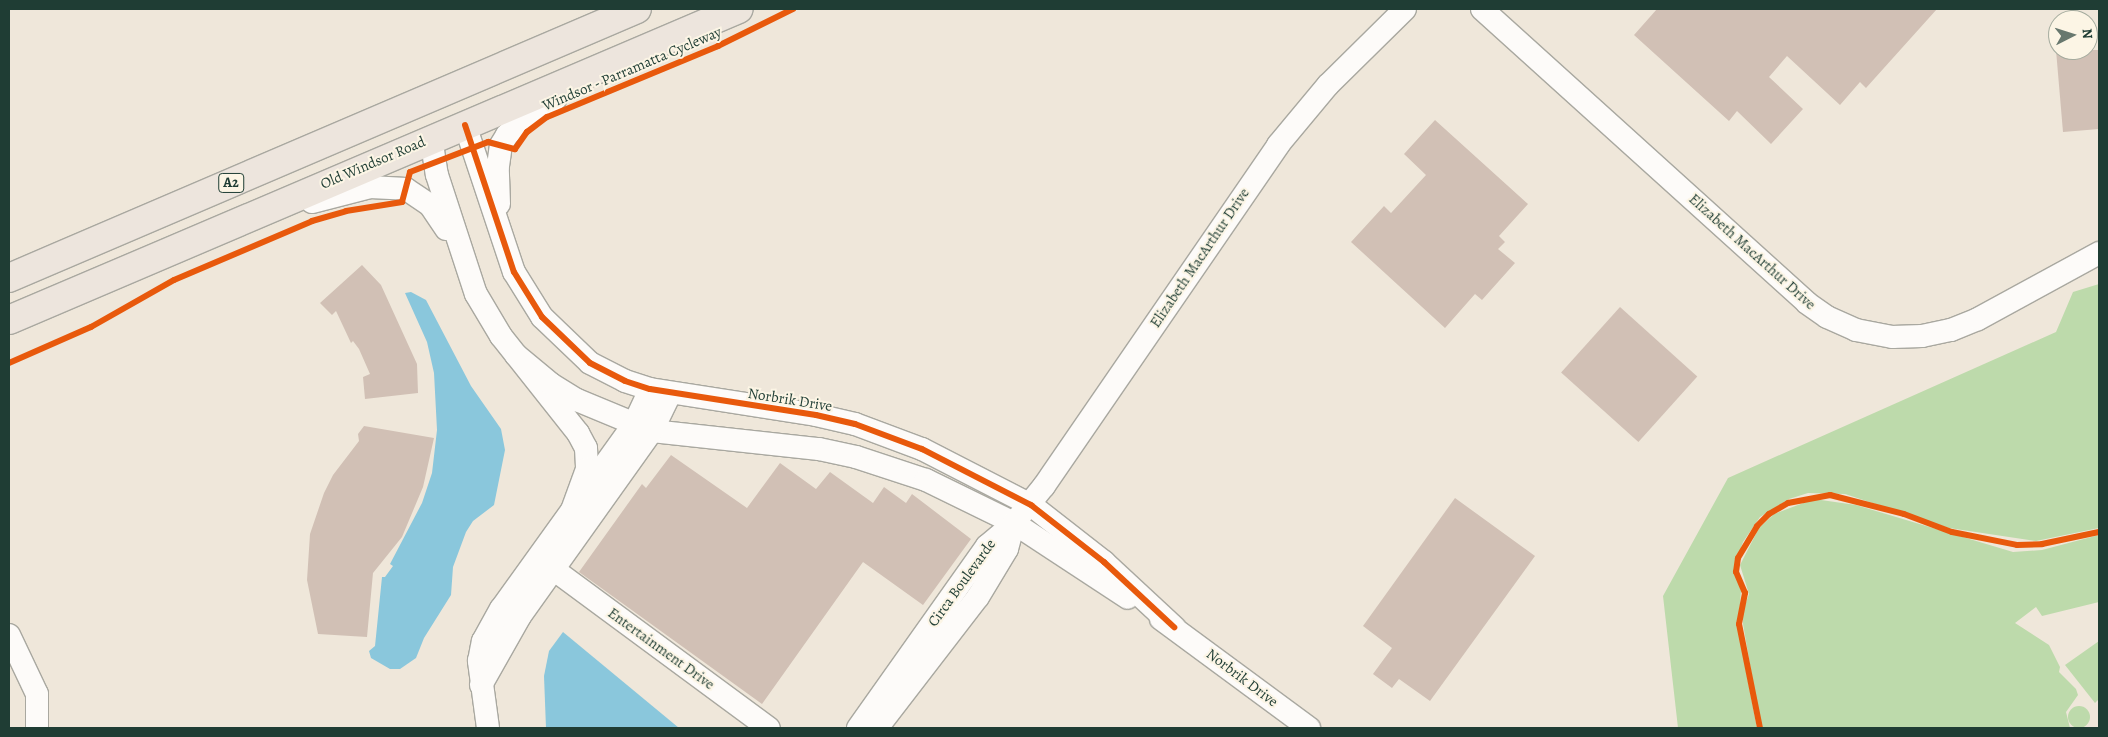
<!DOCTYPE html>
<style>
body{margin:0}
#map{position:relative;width:2108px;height:737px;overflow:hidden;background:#efe7da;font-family:Alegreya,serif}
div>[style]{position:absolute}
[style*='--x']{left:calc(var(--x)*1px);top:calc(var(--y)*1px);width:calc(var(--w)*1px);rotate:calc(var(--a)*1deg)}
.green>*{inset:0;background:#bddaab}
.round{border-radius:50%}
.water>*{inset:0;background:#8ac7dc}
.building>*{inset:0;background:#d1c0b5;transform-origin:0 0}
.roads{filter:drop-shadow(1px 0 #a9a8a0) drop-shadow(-1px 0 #a9a8a0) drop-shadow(0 1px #a9a8a0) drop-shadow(0 -1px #a9a8a0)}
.minor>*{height:22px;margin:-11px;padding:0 11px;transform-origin:11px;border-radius:11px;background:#fdfbf9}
.highway>*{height:28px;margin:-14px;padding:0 14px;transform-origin:14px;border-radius:14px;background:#ede5dd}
.cycleway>*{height:6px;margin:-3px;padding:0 3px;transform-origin:3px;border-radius:3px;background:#e8590c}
span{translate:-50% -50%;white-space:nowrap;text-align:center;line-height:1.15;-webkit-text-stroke:4px #fcf5e5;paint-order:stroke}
.shield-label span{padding:1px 4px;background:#fcf5e5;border:1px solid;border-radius:4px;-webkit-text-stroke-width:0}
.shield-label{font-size:14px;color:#1f3d34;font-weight:700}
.street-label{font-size:15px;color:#1f3d34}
.frame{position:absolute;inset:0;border:10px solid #1f3d34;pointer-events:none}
.north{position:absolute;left:2048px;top:10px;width:50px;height:50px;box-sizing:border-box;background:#fcf5e5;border:1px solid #a4ab9e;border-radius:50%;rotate:85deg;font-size:14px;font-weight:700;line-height:20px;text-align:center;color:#1f3d34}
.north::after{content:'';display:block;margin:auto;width:18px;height:22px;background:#68786e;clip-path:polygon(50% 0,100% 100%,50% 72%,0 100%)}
</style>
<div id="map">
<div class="green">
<div style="clip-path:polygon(2099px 284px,2099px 528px,2036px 541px,1949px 528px,1845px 494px,1808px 493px,1789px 499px,1760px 517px,1743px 542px,1734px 568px,1741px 591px,1738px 630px,1757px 728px,1678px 728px,1663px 596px,1728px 478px,2056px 332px,2073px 292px)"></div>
<div style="clip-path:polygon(1814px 499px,1856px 505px,2013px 552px,2042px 550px,2099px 535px,2099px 602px,2042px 616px,2036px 607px,2015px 623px,2049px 645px,2060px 667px,2059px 672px,2076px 689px,2078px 695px,2066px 712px,2070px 728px,1761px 728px,1743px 624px,1743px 611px,1749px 594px,1740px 565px,1759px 528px,1774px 514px)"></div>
<div style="clip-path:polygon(2099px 641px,2099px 699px,2095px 703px,2065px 665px)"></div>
<div class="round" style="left:2068px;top:706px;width:22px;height:22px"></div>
</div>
<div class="water">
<div style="clip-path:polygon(411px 292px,426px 300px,471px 386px,501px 429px,505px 450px,494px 505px,473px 521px,466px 532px,453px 567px,451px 595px,424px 638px,416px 658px,400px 669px,390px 669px,371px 658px,369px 651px,375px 646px,382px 577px,385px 577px,393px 566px,390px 564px,422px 503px,432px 473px,437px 430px,434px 373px,427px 342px,405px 293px)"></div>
<div style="clip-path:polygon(563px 632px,679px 728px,546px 728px,544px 676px,549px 651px)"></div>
</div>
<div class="building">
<div style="clip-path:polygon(1657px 9px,1937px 9px,1866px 88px,1860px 82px,1840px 105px,1787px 56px,1769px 77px,1803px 109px,1771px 144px,1737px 111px,1729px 121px,1634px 35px)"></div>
<div style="clip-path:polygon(2056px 50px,2099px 50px,2099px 129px,2063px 132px)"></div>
<div style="clip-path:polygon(1435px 120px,1528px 204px,1499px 236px,1505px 242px,1498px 249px,1515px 263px,1482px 300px,1475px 294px,1445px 328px,1351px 242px,1384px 206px,1391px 213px,1426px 175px,1404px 154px)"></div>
<div style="clip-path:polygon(362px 265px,381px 285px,417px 364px,418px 393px,365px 399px,363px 377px,370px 374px,359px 349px,353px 341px,351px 343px,336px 311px,332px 315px,320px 303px)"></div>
<div style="left:1620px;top:307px;width:104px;height:88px;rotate:42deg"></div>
<div style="clip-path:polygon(364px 426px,434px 438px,423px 487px,402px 537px,373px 573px,367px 637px,318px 634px,307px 580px,310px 534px,324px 493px,333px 475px,359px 441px,358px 434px)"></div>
<div style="clip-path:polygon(671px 455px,747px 508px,780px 463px,816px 489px,830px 472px,873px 503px,884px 487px,906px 503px,912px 494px,971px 539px,923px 605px,863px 562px,762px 704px,579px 572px,642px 484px,646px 488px)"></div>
<div style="clip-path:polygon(1455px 498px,1535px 556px,1430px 701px,1399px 679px,1392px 688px,1373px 674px,1392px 648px,1363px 626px)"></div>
</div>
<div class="roads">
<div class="minor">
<div style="--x:1482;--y:9;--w:438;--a:42.1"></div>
<div style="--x:1807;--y:303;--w:24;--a:35"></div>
<div style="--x:1827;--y:317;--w:32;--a:24"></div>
<div style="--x:1856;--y:330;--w:37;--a:11"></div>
<div style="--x:1892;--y:337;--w:30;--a:-2"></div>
<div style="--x:1922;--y:336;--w:30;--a:-12"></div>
<div style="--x:1951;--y:330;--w:29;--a:-22"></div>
<div style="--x:1978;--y:319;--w:138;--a:-28.6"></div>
<div style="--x:465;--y:125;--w:155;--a:71.6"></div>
<div style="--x:514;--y:272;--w:53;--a:58.1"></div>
<div style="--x:542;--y:317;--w:66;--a:43.8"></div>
<div style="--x:590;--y:363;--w:39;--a:27"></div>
<div style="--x:625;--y:381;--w:26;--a:18"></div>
<div style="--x:650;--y:389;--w:168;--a:8.9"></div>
<div style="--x:816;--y:415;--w:40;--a:13"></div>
<div style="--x:855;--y:424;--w:72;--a:20.5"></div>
<div style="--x:922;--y:449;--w:123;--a:27.2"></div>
<div style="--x:1031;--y:505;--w:93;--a:38"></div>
<div style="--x:1104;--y:562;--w:96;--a:42.9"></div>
<div style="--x:431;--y:138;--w:37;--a:81"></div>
<div style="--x:437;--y:175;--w:125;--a:71.9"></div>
<div style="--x:476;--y:294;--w:49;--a:59.2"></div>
<div style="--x:501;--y:336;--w:124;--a:51.6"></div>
<div style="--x:578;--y:433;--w:17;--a:62"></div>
<div style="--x:586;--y:448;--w:21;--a:87"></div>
<div style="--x:587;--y:469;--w:47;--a:110"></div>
<div style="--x:312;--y:202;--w:60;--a:-14.5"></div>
<div style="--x:370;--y:187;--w:36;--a:3"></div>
<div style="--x:406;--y:189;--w:29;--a:34"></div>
<div style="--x:430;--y:205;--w:29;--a:56"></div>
<div style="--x:499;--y:204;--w:38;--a:-92"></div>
<div style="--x:498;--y:166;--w:21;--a:-82"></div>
<div style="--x:501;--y:145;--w:12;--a:-59"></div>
<div style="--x:507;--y:135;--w:36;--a:-44"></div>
<div style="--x:533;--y:110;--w:25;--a:-26"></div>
<div style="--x:516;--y:355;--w:45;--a:39.6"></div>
<div style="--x:551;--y:384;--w:31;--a:32"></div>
<div style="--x:577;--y:400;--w:81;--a:22.5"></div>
<div style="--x:652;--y:431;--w:168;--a:6.2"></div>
<div style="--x:819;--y:449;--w:38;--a:12"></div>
<div style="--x:856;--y:457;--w:74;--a:18.2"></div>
<div style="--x:926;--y:480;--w:98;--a:26"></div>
<div style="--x:1014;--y:523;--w:136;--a:33.3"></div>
<div style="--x:553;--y:569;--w:268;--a:36.4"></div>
<div style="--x:1161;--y:619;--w:184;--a:36.4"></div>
<div style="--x:9;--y:635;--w:65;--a:64.6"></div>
<div style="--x:37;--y:694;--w:34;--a:90"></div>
<div style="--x:481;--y:685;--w:79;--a:-60.5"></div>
<div style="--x:520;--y:616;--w:227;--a:-54.5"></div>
<div style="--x:652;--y:431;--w:41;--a:-64.1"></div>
<div style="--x:488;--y:728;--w:68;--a:-97.7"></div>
<div style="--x:479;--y:661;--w:20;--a:-79"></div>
<div style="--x:483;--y:641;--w:37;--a:-61"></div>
<div style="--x:501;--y:609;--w:228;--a:-54.3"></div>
<div style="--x:634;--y:424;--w:38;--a:-65"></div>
<div style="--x:858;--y:728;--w:223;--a:-54.7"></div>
<div style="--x:987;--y:546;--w:35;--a:-40"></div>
<div style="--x:1014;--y:523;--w:48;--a:-51"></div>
<div style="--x:1044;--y:486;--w:414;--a:-55.5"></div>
<div style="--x:1278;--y:145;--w:78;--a:-50.2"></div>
<div style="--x:1328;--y:85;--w:108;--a:-44.6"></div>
<div style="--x:877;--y:728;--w:165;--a:-52.4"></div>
<div style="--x:978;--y:597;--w:56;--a:-58.9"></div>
<div style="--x:1007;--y:549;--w:27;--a:-75"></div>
</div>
<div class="highway">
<div style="--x:9;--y:278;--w:683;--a:-23.19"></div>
<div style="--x:9;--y:320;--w:793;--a:-23.08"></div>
</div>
</div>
<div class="cycleway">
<div style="--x:465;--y:125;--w:155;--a:71.6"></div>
<div style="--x:514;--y:272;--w:53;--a:58.1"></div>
<div style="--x:542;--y:317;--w:66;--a:43.8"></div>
<div style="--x:590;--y:363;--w:39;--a:27"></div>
<div style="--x:625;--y:381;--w:26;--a:18"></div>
<div style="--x:650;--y:389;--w:168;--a:8.9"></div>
<div style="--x:816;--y:415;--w:40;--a:13"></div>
<div style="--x:855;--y:424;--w:72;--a:20.5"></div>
<div style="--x:922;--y:449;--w:123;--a:27.2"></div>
<div style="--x:1031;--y:505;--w:93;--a:38"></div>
<div style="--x:1104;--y:562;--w:96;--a:42.9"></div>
<div style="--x:9;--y:363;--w:90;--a:-23.7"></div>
<div style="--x:91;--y:327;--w:95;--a:-29.5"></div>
<div style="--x:174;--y:280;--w:150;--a:-23.1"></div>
<div style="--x:312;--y:221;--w:35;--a:-16"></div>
<div style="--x:346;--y:211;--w:57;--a:-9.1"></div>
<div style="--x:402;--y:202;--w:31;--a:-75"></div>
<div style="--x:410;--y:172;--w:84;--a:-21"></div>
<div style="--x:488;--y:142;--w:28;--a:15"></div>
<div style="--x:515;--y:149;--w:21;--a:-55"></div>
<div style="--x:527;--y:132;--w:25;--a:-37"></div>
<div style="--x:547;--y:117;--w:185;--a:-22.5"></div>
<div style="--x:718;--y:46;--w:84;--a:-26.3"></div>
<div style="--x:1760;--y:728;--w:106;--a:-101.4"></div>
<div style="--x:1739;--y:624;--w:32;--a:-79"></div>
<div style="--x:1745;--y:593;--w:23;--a:-113"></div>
<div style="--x:1736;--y:572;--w:14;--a:-82"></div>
<div style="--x:1738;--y:558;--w:37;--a:-59"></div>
<div style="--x:1757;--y:526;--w:17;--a:-45"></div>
<div style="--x:1769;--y:514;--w:22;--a:-30"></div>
<div style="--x:1788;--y:503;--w:43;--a:-10.8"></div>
<div style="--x:1830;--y:495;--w:76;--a:14.4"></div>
<div style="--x:1904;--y:514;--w:51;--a:20.6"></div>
<div style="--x:1952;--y:532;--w:66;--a:11.3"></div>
<div style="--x:2017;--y:545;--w:25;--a:-2"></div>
<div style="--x:2042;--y:544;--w:58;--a:-11.9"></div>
</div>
<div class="shield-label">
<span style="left:231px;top:183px">A2</span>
</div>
<div class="street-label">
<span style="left:632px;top:69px;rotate:-23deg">Windsor - Parramatta Cycleway</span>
<span style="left:373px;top:163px;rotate:-23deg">Old Windsor Road</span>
<span style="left:1752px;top:252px;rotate:42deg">Elizabeth MacArthur Drive</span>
<span style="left:1200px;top:258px;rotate:-56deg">Elizabeth MacArthur Drive</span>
<span style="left:790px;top:400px;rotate:9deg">Norbrik Drive</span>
<span style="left:962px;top:583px;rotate:-54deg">Circa Boulevarde</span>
<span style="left:661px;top:649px;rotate:36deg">Entertainment Drive</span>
<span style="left:1242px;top:678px;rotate:37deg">Norbrik Drive</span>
</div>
<div class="frame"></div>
<div class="north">N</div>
</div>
